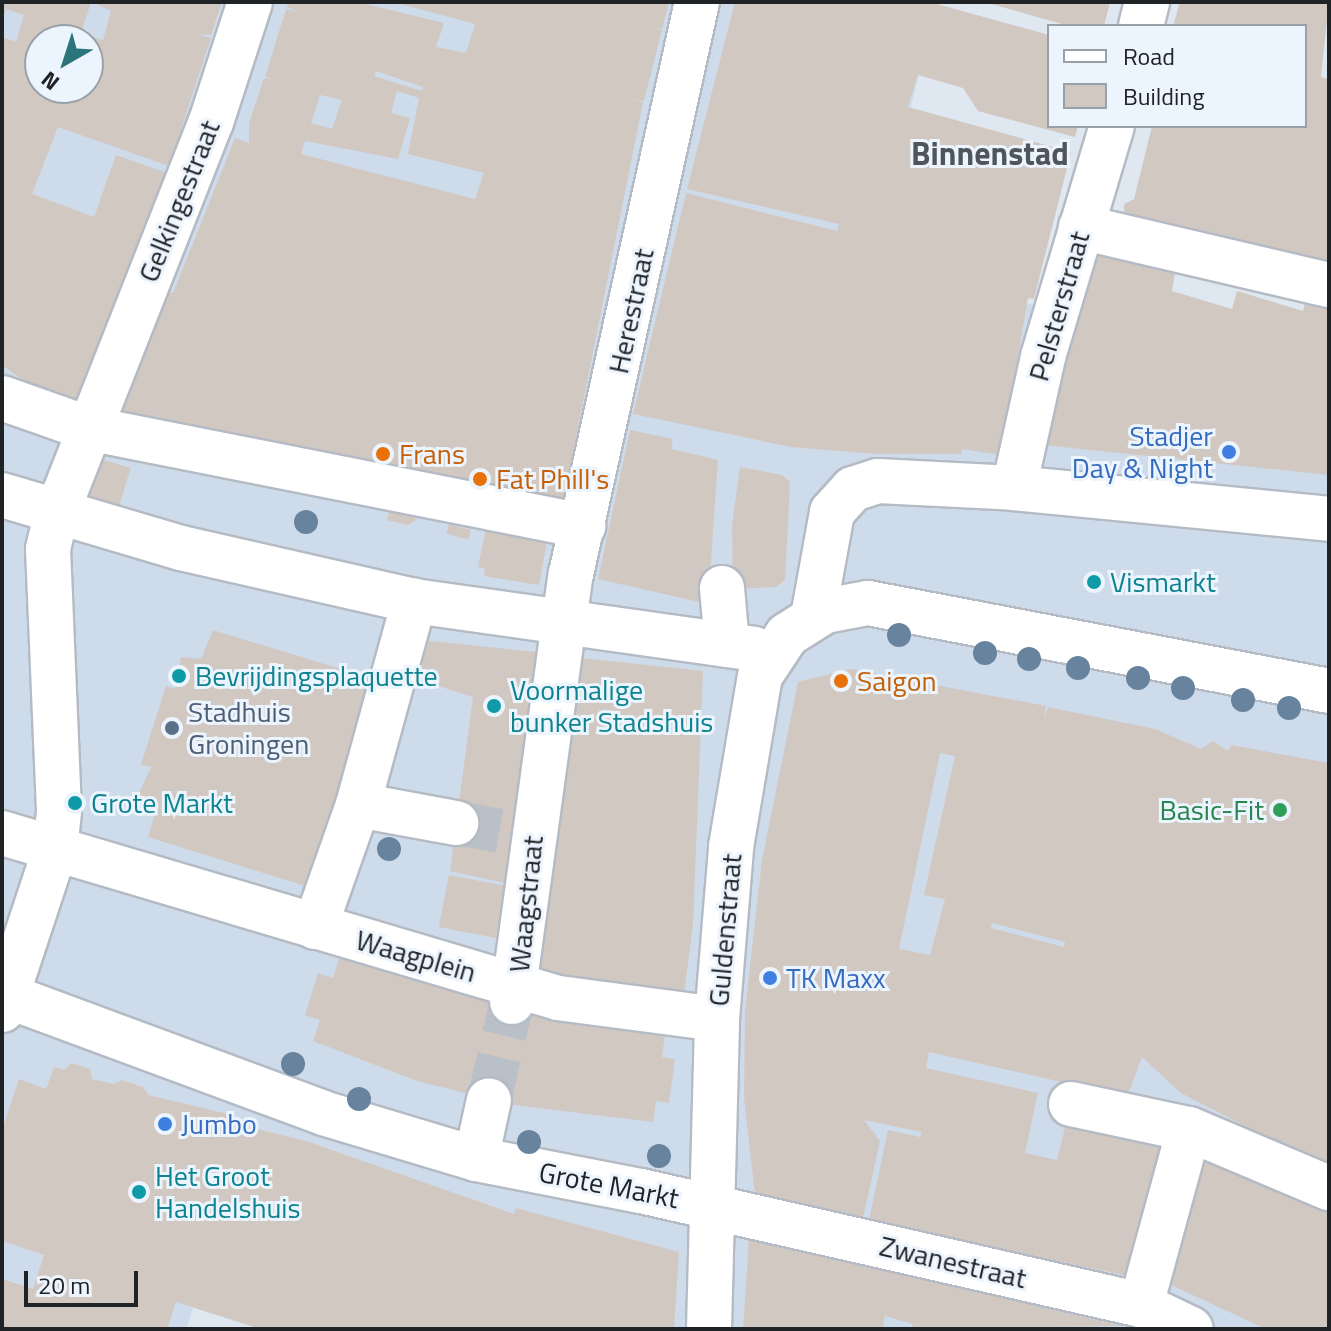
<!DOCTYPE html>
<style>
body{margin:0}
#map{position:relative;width:1331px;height:1331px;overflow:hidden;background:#dfe7f0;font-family:"Titillium Web",sans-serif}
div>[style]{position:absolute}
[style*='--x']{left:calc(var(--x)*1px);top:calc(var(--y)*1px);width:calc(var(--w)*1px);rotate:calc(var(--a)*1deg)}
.built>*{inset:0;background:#cedbea}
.building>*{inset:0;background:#d2c8c2;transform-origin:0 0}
.minor-tunnel>*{height:44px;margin-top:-22px;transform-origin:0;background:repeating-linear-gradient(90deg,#b9c0c8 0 44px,transparent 0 66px)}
.roads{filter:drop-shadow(2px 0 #b4bbc4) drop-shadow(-2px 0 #b4bbc4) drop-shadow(0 2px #b4bbc4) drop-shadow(0 -2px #b4bbc4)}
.minor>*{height:44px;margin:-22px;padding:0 22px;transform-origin:22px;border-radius:22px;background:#fff}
.trees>*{width:24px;height:24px;margin:-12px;border-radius:50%;background:#68839d}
.dots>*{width:22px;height:22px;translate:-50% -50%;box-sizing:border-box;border:4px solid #ecf4fd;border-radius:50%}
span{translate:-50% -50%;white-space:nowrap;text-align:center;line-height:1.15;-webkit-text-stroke:6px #ecf4fd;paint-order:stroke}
.street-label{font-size:28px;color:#202326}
.shop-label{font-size:28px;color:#366cbe}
.right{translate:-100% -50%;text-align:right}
.left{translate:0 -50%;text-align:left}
.food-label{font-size:28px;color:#c56008}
.culture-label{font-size:28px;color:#0d838f}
.service-label{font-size:28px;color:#4e5e75}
.leisure-label{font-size:28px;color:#27864d}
.quarter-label{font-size:32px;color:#4f555c;font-weight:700}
.frame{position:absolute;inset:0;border:4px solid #202326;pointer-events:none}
.legend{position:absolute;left:1047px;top:24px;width:260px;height:104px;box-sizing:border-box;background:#ecf4fd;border:2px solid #9aa0a7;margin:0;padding:10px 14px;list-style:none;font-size:24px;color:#202326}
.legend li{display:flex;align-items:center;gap:16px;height:40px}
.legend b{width:40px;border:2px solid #9aa0a7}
.north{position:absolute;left:24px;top:24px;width:80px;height:80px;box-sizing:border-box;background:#ecf4fd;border:2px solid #9aa0a7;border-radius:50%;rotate:219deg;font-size:22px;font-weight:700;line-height:32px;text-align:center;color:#202326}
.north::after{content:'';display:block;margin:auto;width:28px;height:36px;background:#2a747a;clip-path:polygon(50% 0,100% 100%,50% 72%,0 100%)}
.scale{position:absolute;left:24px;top:1271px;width:114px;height:36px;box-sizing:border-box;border:4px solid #202326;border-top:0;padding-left:10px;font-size:24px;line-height:28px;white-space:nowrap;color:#202326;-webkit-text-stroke:6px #ecf4fd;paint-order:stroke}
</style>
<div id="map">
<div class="built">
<div style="clip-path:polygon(evenodd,2px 2px,936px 2px,870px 280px,1329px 349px,1329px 1329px,462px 1329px,215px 1244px,186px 1329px,2px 1329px,2px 2px,40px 40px,88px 40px,88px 88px,40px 88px,40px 40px)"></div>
</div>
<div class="building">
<div style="clip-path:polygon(evenodd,2px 2px,91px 2px,81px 34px,103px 40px,111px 11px,92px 2px,222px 2px,211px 35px,197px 34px,211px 38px,169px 166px,58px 127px,32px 194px,94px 217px,116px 155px,167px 173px,78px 401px,27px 383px,2px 365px,2px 37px,16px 42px,24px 15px,6px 9px,2px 21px,2px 2px,40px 40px,88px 40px,88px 88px,40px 88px,40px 40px)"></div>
<div style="clip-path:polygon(evenodd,288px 2px,358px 2px,444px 23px,436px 47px,466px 53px,475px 24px,393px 2px,669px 2px,662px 29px,649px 27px,662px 30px,644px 101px,632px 99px,643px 102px,563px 502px,418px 477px,420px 470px,416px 477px,159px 425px,159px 414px,156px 425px,116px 412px,167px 292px,173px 293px,235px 138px,249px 143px,249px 123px,264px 78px,275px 80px,265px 77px,286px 9px,297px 12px,287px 7px,288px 2px,376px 71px,423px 87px,422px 91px,374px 76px,376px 71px,288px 2px,397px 91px,419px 98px,408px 154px,484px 173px,475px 199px,301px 154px,305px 141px,398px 159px,410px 118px,391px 113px,397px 91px,288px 2px,320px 95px,342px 100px,332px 129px,311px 123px,320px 95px)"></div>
<div style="clip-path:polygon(735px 2px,930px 2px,1049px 35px,1049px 126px,1078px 126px,1075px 137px,978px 111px,963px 88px,918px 75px,908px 107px,1071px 152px,1034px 299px,1028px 298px,1001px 455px,962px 449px,961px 454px,875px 454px,791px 447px,633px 414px,686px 193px,837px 231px,839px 224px,687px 189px)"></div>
<div style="clip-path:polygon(984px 2px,1110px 2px,1104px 26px,1069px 26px)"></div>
<div style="clip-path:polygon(1180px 2px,1329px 2px,1321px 77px,1329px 79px,1329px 271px,1124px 212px,1124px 204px,1134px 199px,1152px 126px,1305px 126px,1305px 26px,1173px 26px)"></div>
<div style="clip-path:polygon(1097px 251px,1175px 273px,1172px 291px,1232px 309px,1237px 291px,1303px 311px,1305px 303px,1329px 307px,1329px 475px,1034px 444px)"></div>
<div style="clip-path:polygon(630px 430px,673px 439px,671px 449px,718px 460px,708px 604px,598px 579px)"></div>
<div style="left:101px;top:459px;width:31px;height:39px;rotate:17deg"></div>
<div style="clip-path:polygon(740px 467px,782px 475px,790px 482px,785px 580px,776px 587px,733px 589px,732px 525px)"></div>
<div style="clip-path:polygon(390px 509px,412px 515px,416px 520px,408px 525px,387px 520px)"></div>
<div style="left:449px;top:524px;width:23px;height:10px;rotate:15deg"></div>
<div style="clip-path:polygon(486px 528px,554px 533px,547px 541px,539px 585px,484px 576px,485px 569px,478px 567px)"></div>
<div style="clip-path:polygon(213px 630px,380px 681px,315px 889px,148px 837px,156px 810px,137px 798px,151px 767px,141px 764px,145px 752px,166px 686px,175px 689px,181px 657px,201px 659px)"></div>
<div style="clip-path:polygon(421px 640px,537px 652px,505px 883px,450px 871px,473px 697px,410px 677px)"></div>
<div style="clip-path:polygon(582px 658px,703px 671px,693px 925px,683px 1001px,538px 981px)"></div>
<div style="clip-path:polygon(evenodd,851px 669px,1046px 706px,1044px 719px,1048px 707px,1155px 729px,1201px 749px,1213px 741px,1228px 751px,1231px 745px,1329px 763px,1329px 1169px,1181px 1093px,1142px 1057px,1127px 1097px,929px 1052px,926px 1068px,1038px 1093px,1025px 1153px,1057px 1160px,1066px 1124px,1168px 1148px,1137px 1278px,869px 1220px,888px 1130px,920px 1137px,922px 1132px,864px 1120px,880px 1141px,863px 1218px,755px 1195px,744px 1098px,745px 1011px,762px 860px,798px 682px,851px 669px,940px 753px,955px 756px,924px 895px,945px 899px,930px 955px,899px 949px,940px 753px,851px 669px,992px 923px,1065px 942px,1064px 947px,991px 928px,992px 923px)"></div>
<div style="left:449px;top:875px;width:58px;height:53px;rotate:11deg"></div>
<div style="clip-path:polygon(342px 949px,666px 1027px,662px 1057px,675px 1059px,669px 1103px,656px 1101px,653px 1122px,513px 1105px,417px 1081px,313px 1041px,320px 1020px,305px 1015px,318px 973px,333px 978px)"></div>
<div style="clip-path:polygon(72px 1063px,90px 1069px,92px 1079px,114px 1084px,122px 1080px,143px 1087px,148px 1095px,228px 1114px,237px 1124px,306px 1141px,514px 1214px,516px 1208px,679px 1252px,674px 1329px,260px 1329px,176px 1302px,167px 1329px,2px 1329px,2px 1279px,33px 1289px,44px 1255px,2px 1241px,2px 1130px,19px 1079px,46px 1089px,54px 1067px,64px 1070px)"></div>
<div style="clip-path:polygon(1201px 1149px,1329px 1204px,1329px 1329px,1266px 1329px,1171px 1285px)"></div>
<div style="clip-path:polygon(749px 1239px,949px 1285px,1121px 1326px,911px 1329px,913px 1324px,885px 1316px,882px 1329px,743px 1329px)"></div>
</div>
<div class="minor-tunnel">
<div style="--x:456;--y:823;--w:58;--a:10"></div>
<div style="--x:489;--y:1100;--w:101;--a:-76.8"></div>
</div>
<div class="roads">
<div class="minor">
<div style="--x:1141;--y:26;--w:25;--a:-76"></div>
<div style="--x:1081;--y:227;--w:255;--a:13.2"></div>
<div style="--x:2;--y:398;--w:90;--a:19.4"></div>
<div style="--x:87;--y:428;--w:506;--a:11.18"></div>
<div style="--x:1014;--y:488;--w:134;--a:-77.5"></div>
<div style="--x:1043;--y:357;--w:241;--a:-73.4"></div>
<div style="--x:2;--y:495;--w:187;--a:16.5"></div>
<div style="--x:181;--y:548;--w:239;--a:12.8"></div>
<div style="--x:414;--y:601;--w:343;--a:8"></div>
<div style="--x:754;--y:649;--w:18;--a:34"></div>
<div style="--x:722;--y:588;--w:57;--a:85"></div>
<div style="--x:813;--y:617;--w:107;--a:-79.7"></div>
<div style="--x:832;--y:512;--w:31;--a:-48"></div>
<div style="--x:853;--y:489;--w:26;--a:-18"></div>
<div style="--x:878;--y:481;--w:136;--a:2.9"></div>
<div style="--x:1014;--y:488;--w:317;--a:5.6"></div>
<div style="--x:358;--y:805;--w:100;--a:10.4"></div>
<div style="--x:2;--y:833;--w:580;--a:16.53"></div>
<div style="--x:558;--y:998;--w:160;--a:7.5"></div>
<div style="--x:315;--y:927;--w:129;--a:-70.6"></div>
<div style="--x:358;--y:805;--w:212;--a:-74.6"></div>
<div style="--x:2;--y:994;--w:342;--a:20.3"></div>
<div style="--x:323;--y:1113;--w:160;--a:16.7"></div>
<div style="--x:476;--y:1159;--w:168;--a:11"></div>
<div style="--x:641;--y:1191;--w:513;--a:12.84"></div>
<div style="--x:1141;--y:1305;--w:55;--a:25.6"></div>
<div style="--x:512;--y:1002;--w:432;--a:-82.2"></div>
<div style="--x:571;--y:574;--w:586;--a:-77.58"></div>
<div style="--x:2;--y:1010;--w:169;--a:-71.7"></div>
<div style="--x:55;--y:850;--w:39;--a:-84"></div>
<div style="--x:59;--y:811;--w:262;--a:-92.4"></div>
<div style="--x:48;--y:549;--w:35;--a:-77"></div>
<div style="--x:56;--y:515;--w:422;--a:-68.5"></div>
<div style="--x:211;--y:122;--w:126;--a:-72"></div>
<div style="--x:1071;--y:1104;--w:121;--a:12"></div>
<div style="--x:1189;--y:1129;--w:152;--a:22.9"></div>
<div style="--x:476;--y:1159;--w:60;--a:-77.6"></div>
<div style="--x:1141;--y:1305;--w:182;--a:-74.7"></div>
<div style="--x:709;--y:1329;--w:310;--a:-88.5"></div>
<div style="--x:717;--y:1019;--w:173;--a:-85.3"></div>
<div style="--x:731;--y:847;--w:173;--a:-80.4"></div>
<div style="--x:760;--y:676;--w:49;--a:-56.6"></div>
<div style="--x:787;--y:635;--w:45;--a:-32.3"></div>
<div style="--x:825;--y:611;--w:44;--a:-10.5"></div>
<div style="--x:868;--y:603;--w:469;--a:10.8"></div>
</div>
</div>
<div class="trees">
<div style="left:306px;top:522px"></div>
<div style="left:899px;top:635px"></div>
<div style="left:985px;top:653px"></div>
<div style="left:1029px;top:659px"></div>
<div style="left:1078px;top:668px"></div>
<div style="left:1138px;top:678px"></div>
<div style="left:1183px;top:688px"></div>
<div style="left:1243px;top:700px"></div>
<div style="left:1289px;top:708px"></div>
<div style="left:389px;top:849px"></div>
<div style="left:293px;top:1064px"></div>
<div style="left:359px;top:1099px"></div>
<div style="left:529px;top:1142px"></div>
<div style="left:659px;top:1156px"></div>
</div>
<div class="dots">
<div style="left:1229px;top:452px;background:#3f7fe0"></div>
<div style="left:383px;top:454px;background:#e8710a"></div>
<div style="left:480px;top:479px;background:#e8710a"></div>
<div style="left:1094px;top:582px;background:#0f9aa8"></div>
<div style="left:179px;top:676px;background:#0f9aa8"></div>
<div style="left:841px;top:681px;background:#e8710a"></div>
<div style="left:494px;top:706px;background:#0f9aa8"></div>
<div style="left:172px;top:728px;background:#5c6f8a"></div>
<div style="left:75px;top:803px;background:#0f9aa8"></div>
<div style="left:1280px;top:810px;background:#2e9e5b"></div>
<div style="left:770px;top:978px;background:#3f7fe0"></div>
<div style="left:165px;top:1124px;background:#3f7fe0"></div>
<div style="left:139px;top:1192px;background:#0f9aa8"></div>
</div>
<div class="street-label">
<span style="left:179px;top:201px;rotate:-68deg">Gelkingestraat</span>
<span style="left:1059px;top:306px;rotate:-74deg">Pelsterstraat</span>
<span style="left:631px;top:311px;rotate:-78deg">Herestraat</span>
<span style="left:526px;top:904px;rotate:-84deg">Waagstraat</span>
<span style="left:725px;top:930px;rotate:-85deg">Guldenstraat</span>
<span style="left:416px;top:956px;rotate:16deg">Waagplein</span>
<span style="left:609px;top:1185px;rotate:11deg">Grote Markt</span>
<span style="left:953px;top:1262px;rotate:13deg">Zwanestraat</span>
</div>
<div class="shop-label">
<span class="right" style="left:1213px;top:452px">Stadjer<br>Day &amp; Night</span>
<span class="left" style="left:786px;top:978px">TK Maxx</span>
<span class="left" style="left:181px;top:1124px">Jumbo</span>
</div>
<div class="food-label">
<span class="left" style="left:399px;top:454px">Frans</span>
<span class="left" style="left:496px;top:479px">Fat Phill's</span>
<span class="left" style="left:857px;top:681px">Saigon</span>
</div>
<div class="culture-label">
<span class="left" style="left:1110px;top:582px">Vismarkt</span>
<span class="left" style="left:195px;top:676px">Bevrijdingsplaquette</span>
<span class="left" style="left:510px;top:706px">Voormalige<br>bunker Stadshuis</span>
<span class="left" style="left:91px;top:803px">Grote Markt</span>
<span class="left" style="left:155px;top:1192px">Het Groot<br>Handelshuis</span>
</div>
<div class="service-label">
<span class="left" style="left:188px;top:728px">Stadhuis<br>Groningen</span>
</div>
<div class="leisure-label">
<span class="right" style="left:1264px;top:810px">Basic-Fit</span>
</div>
<div class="quarter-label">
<span style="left:990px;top:153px">Binnenstad</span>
</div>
<div class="frame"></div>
<ul class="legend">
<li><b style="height:10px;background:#fff"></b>Road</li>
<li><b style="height:22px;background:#d2c8c2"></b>Building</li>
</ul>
<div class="north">N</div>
<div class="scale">20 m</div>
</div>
